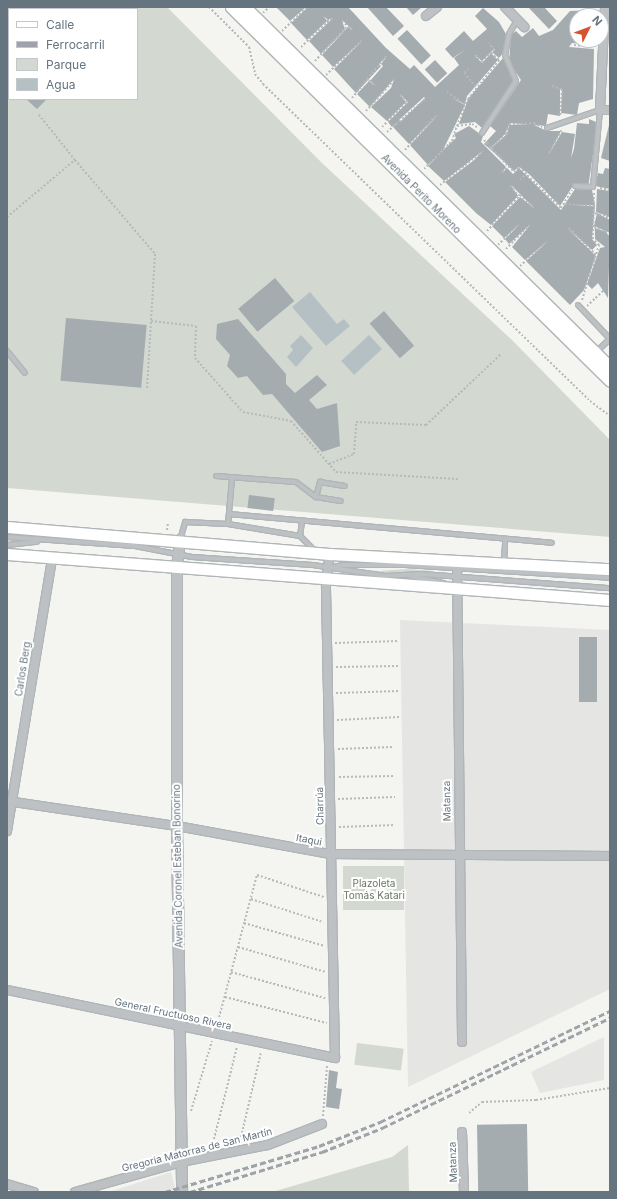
<!DOCTYPE html>
<meta charset="utf-8">
<style>
body{margin:0}
#map{position:relative;width:617px;height:1199px;overflow:hidden;background:#f4f4f0;font-family:Inter,sans-serif}
div>[style]{position:absolute}
[style*='--x']{left:calc(var(--x)*1px);top:calc(var(--y)*1px);width:calc(var(--w)*1px);rotate:calc(var(--a)*1deg)}
.built>*{inset:0;background:#e5e5e4}
.green>*{inset:0;background:#d3d9d0;transform-origin:0 0}
.water>*{inset:0;background:#b4c0c3;transform-origin:0 0}
.building>*{inset:0;background:#a4acb0;transform-origin:0 0}
.path>*{height:2px;margin-top:-1px;transform-origin:0;background:repeating-linear-gradient(90deg,#b7babc 0 2px,transparent 0 4px)}
.roads{filter:drop-shadow(1px 0 #b0b5b8) drop-shadow(-1px 0 #b0b5b8) drop-shadow(0 1px #b0b5b8) drop-shadow(0 -1px #b0b5b8)}
.service>*{height:4px;margin:-2px;padding:0 2px;transform-origin:2px;border-radius:2px;background:#bdc1c4}
.minor>*{height:8px;margin:-4px;padding:0 4px;transform-origin:4px;border-radius:4px;background:#bdc1c4}
.tertiary>*{height:10px;margin:-5px;padding:0 5px;transform-origin:5px;border-radius:5px;background:#bdc1c4}
.secondary>*{height:11px;margin:-5.5px;padding:0 5.5px;transform-origin:5.5px;border-radius:5.5px;background:#fff}
.rail>*{height:3px;margin-top:-1.5px;transform-origin:0;background:repeating-linear-gradient(90deg,#9da3a8 0 6px,transparent 0 9px)}
span{translate:-50% -50%;white-space:nowrap;text-align:center;line-height:1.15;-webkit-text-stroke:4px #fff;paint-order:stroke}
.street-label{font-size:10px;color:#65747f}
.park-label{font-size:10px;color:#687764}
.frame{position:absolute;inset:0;border:8px solid #65747f;pointer-events:none}
.legend{position:absolute;left:8px;top:8px;width:130px;height:92px;box-sizing:border-box;background:#fff;border:1px solid #c1c7cc;margin:0;padding:5px 7px;list-style:none;font-size:12px;color:#65747f}
.legend li{display:flex;align-items:center;gap:8px;height:20px}
.legend b{width:20px;border:1px solid #c1c7cc}
.north{position:absolute;left:569px;top:8px;width:40px;height:40px;box-sizing:border-box;background:#fff;border:1px solid #c1c7cc;border-radius:50%;rotate:48deg;font-size:11px;font-weight:700;line-height:16px;text-align:center;color:#65747f}
.north::after{content:'';display:block;margin:auto;width:14px;height:18px;background:#d55330;clip-path:polygon(50% 0,100% 100%,50% 72%,0 100%)}
</style>
<div id="map">
<div class="built">
<div style="clip-path:polygon(400px 620px,610px 630px,610px 989px,408px 1087px)"></div>
<div style="clip-path:polygon(604px 1037px,604px 1080px,540px 1093px,531px 1072px)"></div>
<div style="clip-path:polygon(171px 1172px,176px 1192px,109px 1192px)"></div>
</div>
<div class="green">
<div style="clip-path:polygon(evenodd,7px 7px,167px 7px,322px 163px,513px 341px,610px 440px,610px 537px,7px 488px,7px 7px,9px 9px,137px 9px,137px 99px,9px 99px,9px 9px)"></div>
<div style="clip-path:polygon(351px 569px,380px 571px,407px 569px,435px 571px,382px 573px)"></div>
<div style="left:343px;top:866px;width:61px;height:44px"></div>
<div style="left:357px;top:1043px;width:47px;height:22px;rotate:7deg"></div>
<div style="clip-path:polygon(408px 1145px,409px 1192px,272px 1192px,392px 1157px)"></div>
</div>
<div class="water">
<div style="clip-path:polygon(310px 292px,337px 324px,344px 319px,350px 326px,326px 346px,292px 307px)"></div>
<div style="clip-path:polygon(301px 335px,313px 348px,296px 367px,287px 357px,293px 350px,290px 346px)"></div>
<div style="left:369px;top:335px;width:19px;height:38px;rotate:47deg"></div>
</div>
<div class="building">
<div style="clip-path:polygon(276px 7px,306px 7px,290px 21px)"></div>
<div style="clip-path:polygon(evenodd,308px 7px,348px 7px,386px 48px,410px 69px,414px 65px,435px 87px,459px 65px,454px 58px,466px 49px,453px 58px,445px 49px,464px 31px,473px 41px,487px 29px,475px 16px,483px 8px,499px 22px,506px 34px,504px 52px,499px 58px,492px 52px,495px 50px,489px 42px,494px 49px,482px 61px,474px 55px,482px 63px,491px 53px,498px 60px,467px 96px,465px 104px,452px 98px,465px 105px,443px 150px,456px 138px,454px 134px,469px 126px,483px 136px,481px 142px,506px 167px,502px 173px,507px 168px,513px 174px,519px 168px,561px 210px,575px 189px,592px 190px,595px 205px,574px 205px,595px 206px,592px 239px,597px 245px,592px 250px,567px 228px,596px 256px,584px 290px,570px 305px,526px 261px,548px 241px,525px 260px,512px 247px,530px 225px,509px 244px,505px 239px,520px 224px,504px 238px,492px 226px,520px 197px,534px 208px,511px 185px,518px 196px,491px 225px,476px 213px,445px 182px,473px 161px,483px 151px,444px 181px,428px 166px,437px 157px,428px 165px,410px 145px,439px 114px,409px 144px,393px 127px,398px 122px,392px 127px,388px 122px,408px 102px,400px 94px,406px 102px,387px 121px,371px 107px,391px 88px,394px 79px,370px 107px,357px 94px,369px 81px,376px 86px,370px 81px,383px 66px,381px 64px,387px 56px,379px 64px,381px 66px,356px 93px,334px 69px,362px 41px,333px 67px,322px 55px,348px 27px,353px 30px,342px 20px,345px 30px,321px 54px,309px 41px,333px 18px,328px 20px,324px 16px,327px 21px,307px 40px,291px 23px,308px 7px,424px 97px,425px 98px,400px 122px,399px 120px,424px 97px)"></div>
<div style="clip-path:polygon(367px 7px,386px 7px,404px 26px,393px 36px)"></div>
<div style="clip-path:polygon(406px 7px,422px 7px,413px 15px)"></div>
<div style="clip-path:polygon(528px 7px,544px 7px,557px 21px,549px 29px)"></div>
<div style="clip-path:polygon(595px 10px,595px 16px,577px 16px,577px 40px,595px 40px,595px 45px,572px 43px,569px 47px,594px 49px,593px 99px,579px 103px,577px 115px,561px 113px,562px 89px,560px 89px,560px 116px,548px 114px,546px 126px,510px 123px,505px 134px,490px 149px,484px 144px,496px 131px,490px 126px,521px 80px,509px 62px,511px 35px,516px 31px,522px 37px,533px 28px,539px 36px,553px 30px,570px 11px)"></div>
<div style="left:407px;top:30px;width:35px;height:13px;rotate:47deg"></div>
<div style="clip-path:polygon(503px 58px,513px 81px,488px 122px,482px 128px,475px 122px,459px 124px,468px 99px)"></div>
<div style="left:435px;top:60px;width:18px;height:14px;rotate:47deg"></div>
<div style="clip-path:polygon(7px 65px,9px 67px,9px 82px,7px 80px)"></div>
<div style="clip-path:polygon(26px 99px,47px 99px,37px 109px)"></div>
<div style="clip-path:polygon(589px 119px,596px 122px,596px 134px,588px 188px,574px 184px,560px 206px,529px 174px,519px 167px,514px 171px,490px 149px,507px 134px,509px 125px,532px 124px,547px 131px,561px 131px,549px 154px,562px 132px,575px 134px,571px 158px,574px 149px,577px 123px,589px 124px)"></div>
<div style="clip-path:polygon(610px 121px,610px 161px,601px 158px)"></div>
<div style="clip-path:polygon(605px 168px,610px 169px,610px 189px,595px 186px,598px 173px,603px 174px)"></div>
<div style="clip-path:polygon(597px 189px,610px 191px,610px 217px,596px 212px)"></div>
<div style="clip-path:polygon(597px 213px,610px 220px,610px 233px,594px 226px)"></div>
<div style="clip-path:polygon(595px 228px,605px 231px,610px 237px,608px 298px,598px 283px,592px 289px,587px 284px,600px 248px,605px 247px,595px 239px)"></div>
<div style="left:275px;top:278px;width:30px;height:48px;rotate:50deg"></div>
<div style="left:384px;top:311px;width:46px;height:19px;rotate:49deg"></div>
<div style="left:66px;top:318px;width:81px;height:63px;rotate:5deg"></div>
<div style="clip-path:polygon(238px 319px,286px 374px,286px 384px,295px 393px,317px 375px,327px 385px,309px 400px,317px 409px,337px 403px,340px 446px,322px 452px,272px 394px,263px 395px,247px 376px,238px 378px,227px 366px,230px 355px,216px 339px,217px 324px)"></div>
<div style="left:249px;top:495px;width:26px;height:13px;rotate:7deg"></div>
<div style="left:579px;top:637px;width:18px;height:65px"></div>
<div style="clip-path:polygon(329px 1070px,338px 1072px,336px 1088px,342px 1089px,339px 1109px,326px 1107px)"></div>
<div style="left:527px;top:1124px;width:68px;height:50px;rotate:89deg"></div>
</div>
<div class="path">
<div style="--x:209;--y:7;--w:57;--a:45"></div>
<div style="--x:249;--y:47;--w:28;--a:77"></div>
<div style="--x:255;--y:74;--w:13;--a:51"></div>
<div style="--x:263;--y:84;--w:455;--a:44.1"></div>
<div style="--x:590;--y:401;--w:25;--a:37"></div>
<div style="--x:263;--y:13;--w:8;--a:-45"></div>
<div style="--x:324;--y:17;--w:6;--a:45"></div>
<div style="--x:342;--y:21;--w:13;--a:42"></div>
<div style="--x:282;--y:31;--w:35;--a:-44"></div>
<div style="--x:574;--y:45;--w:20;--a:6"></div>
<div style="--x:301;--y:47;--w:42;--a:-43.1"></div>
<div style="--x:491;--y:53;--w:11;--a:41"></div>
<div style="--x:475;--y:55;--w:10;--a:45"></div>
<div style="--x:482;--y:62;--w:17;--a:-45"></div>
<div style="--x:494;--y:50;--w:9;--a:-126"></div>
<div style="--x:315;--y:61;--w:47;--a:-47.6"></div>
<div style="--x:469;--y:69;--w:6;--a:141"></div>
<div style="--x:464;--y:73;--w:18;--a:49"></div>
<div style="--x:326;--y:75;--w:49;--a:-44.2"></div>
<div style="--x:369;--y:80;--w:8;--a:45"></div>
<div style="--x:552;--y:86;--w:10;--a:17"></div>
<div style="--x:562;--y:89;--w:28;--a:94"></div>
<div style="--x:447;--y:92;--w:22;--a:34"></div>
<div style="--x:352;--y:98;--w:54;--a:-51"></div>
<div style="--x:366;--y:111;--w:42;--a:-47.9"></div>
<div style="--x:457;--y:126;--w:29;--a:-68"></div>
<div style="--x:468;--y:99;--w:51;--a:-51.3"></div>
<div style="--x:382;--y:127;--w:35;--a:-45"></div>
<div style="--x:407;--y:102;--w:10;--a:-135"></div>
<div style="--x:387;--y:132;--w:50;--a:-41"></div>
<div style="--x:484;--y:140;--w:44;--a:46.8"></div>
<div style="--x:514;--y:172;--w:7;--a:-45"></div>
<div style="--x:519;--y:167;--w:59;--a:44.3"></div>
<div style="--x:561;--y:208;--w:21;--a:-59"></div>
<div style="--x:490;--y:149;--w:22;--a:-43"></div>
<div style="--x:506;--y:134;--w:10;--a:-73"></div>
<div style="--x:509;--y:124;--w:25;--a:-2"></div>
<div style="--x:534;--y:123;--w:9;--a:27"></div>
<div style="--x:405;--y:150;--w:48;--a:-48.4"></div>
<div style="--x:549;--y:153;--w:26;--a:-61"></div>
<div style="--x:75;--y:160;--w:123;--a:49.6"></div>
<div style="--x:155;--y:254;--w:136;--a:93.4"></div>
<div style="--x:424;--y:169;--w:40;--a:-45"></div>
<div style="--x:452;--y:141;--w:16;--a:-72"></div>
<div style="--x:457;--y:126;--w:15;--a:-8"></div>
<div style="--x:472;--y:124;--w:6;--a:31"></div>
<div style="--x:502;--y:172;--w:8;--a:-40"></div>
<div style="--x:520;--y:180;--w:8;--a:-45"></div>
<div style="--x:440;--y:185;--w:53;--a:-38.2"></div>
<div style="--x:510;--y:186;--w:13;--a:48"></div>
<div style="--x:600;--y:188;--w:10;--a:11"></div>
<div style="--x:565;--y:204;--w:30;--a:4"></div>
<div style="--x:595;--y:213;--w:16;--a:18"></div>
<div style="--x:7;--y:217;--w:89;--a:-40"></div>
<div style="--x:75;--y:160;--w:58;--a:-128.7"></div>
<div style="--x:594;--y:227;--w:17;--a:24"></div>
<div style="--x:569;--y:228;--w:40;--a:45"></div>
<div style="--x:487;--y:231;--w:49;--a:-47.5"></div>
<div style="--x:520;--y:195;--w:18;--a:43"></div>
<div style="--x:498;--y:245;--w:28;--a:-45"></div>
<div style="--x:506;--y:249;--w:33;--a:-46"></div>
<div style="--x:520;--y:266;--w:36;--a:-42"></div>
<div style="--x:582;--y:300;--w:58;--a:-72.8"></div>
<div style="--x:599;--y:245;--w:8;--a:-135"></div>
<div style="--x:593;--y:239;--w:46;--a:-88.8"></div>
<div style="--x:587;--y:306;--w:23;--a:-43"></div>
<div style="--x:151;--y:321;--w:45;--a:6.3"></div>
<div style="--x:196;--y:326;--w:32;--a:92"></div>
<div style="--x:195;--y:358;--w:72;--a:48.4"></div>
<div style="--x:243;--y:412;--w:49;--a:10.6"></div>
<div style="--x:291;--y:421;--w:68;--a:48.6"></div>
<div style="--x:336;--y:472;--w:122;--a:3.3"></div>
<div style="--x:329;--y:464;--w:27;--a:-22"></div>
<div style="--x:354;--y:454;--w:32;--a:-86"></div>
<div style="--x:356;--y:422;--w:70;--a:2.5"></div>
<div style="--x:426;--y:425;--w:103;--a:-43.4"></div>
<div style="--x:167;--y:530;--w:7;--a:-82"></div>
<div style="--x:335;--y:643;--w:63;--a:-1.8"></div>
<div style="--x:336;--y:667;--w:63;--a:-0.9"></div>
<div style="--x:336;--y:693;--w:63;--a:-1.8"></div>
<div style="--x:337;--y:720;--w:63;--a:-2.7"></div>
<div style="--x:338;--y:749;--w:55;--a:-2.1"></div>
<div style="--x:339;--y:777;--w:55;--a:-1"></div>
<div style="--x:338;--y:799;--w:57;--a:-2"></div>
<div style="--x:339;--y:827;--w:56;--a:-2"></div>
<div style="--x:251;--y:899;--w:76;--a:17.7"></div>
<div style="--x:244;--y:923;--w:84;--a:15.9"></div>
<div style="--x:238;--y:947;--w:91;--a:15.9"></div>
<div style="--x:231;--y:972;--w:98;--a:15.5"></div>
<div style="--x:225;--y:997;--w:105;--a:14.3"></div>
<div style="--x:217;--y:1025;--w:155;--a:-75.1"></div>
<div style="--x:257;--y:875;--w:71;--a:18.2"></div>
<div style="--x:191;--y:1111;--w:73;--a:-73.3"></div>
<div style="--x:469;--y:1113;--w:17;--a:-40"></div>
<div style="--x:482;--y:1102;--w:54;--a:-2.1"></div>
<div style="--x:536;--y:1100;--w:75;--a:-9.2"></div>
<div style="--x:323;--y:1116;--w:50;--a:-85.4"></div>
<div style="--x:240;--y:1141;--w:91;--a:-76.7"></div>
<div style="--x:212;--y:1147;--w:103;--a:-76"></div>
</div>
<div class="roads">
<div class="service">
<div style="--x:547;--y:128;--w:56;--a:-18.8"></div>
<div style="--x:600;--y:110;--w:77;--a:95.2"></div>
<div style="--x:593;--y:187;--w:18;--a:-177"></div>
<div style="--x:482;--y:133;--w:62;--a:-56.8"></div>
<div style="--x:516;--y:81;--w:28;--a:-113"></div>
<div style="--x:505;--y:55;--w:21;--a:-79"></div>
<div style="--x:509;--y:34;--w:16;--a:-60"></div>
<div style="--x:578;--y:305;--w:47;--a:46.7"></div>
<div style="--x:7;--y:351;--w:28;--a:51"></div>
<div style="--x:596;--y:352;--w:19;--a:-43"></div>
<div style="--x:216;--y:476;--w:80;--a:4.3"></div>
<div style="--x:296;--y:482;--w:25;--a:37"></div>
<div style="--x:316;--y:497;--w:25;--a:9"></div>
<div style="--x:316;--y:497;--w:16;--a:-75"></div>
<div style="--x:320;--y:482;--w:25;--a:9"></div>
<div style="--x:229;--y:514;--w:324;--a:5.1"></div>
<div style="--x:228;--y:524;--w:46;--a:-85"></div>
<div style="--x:300;--y:536;--w:15;--a:-82"></div>
<div style="--x:7;--y:537;--w:128;--a:4"></div>
<div style="--x:135;--y:546;--w:58;--a:10.9"></div>
<div style="--x:192;--y:557;--w:121;--a:3.8"></div>
<div style="--x:313;--y:565;--w:73;--a:8.7"></div>
<div style="--x:385;--y:576;--w:37;--a:-3"></div>
<div style="--x:422;--y:574;--w:189;--a:4.3"></div>
<div style="--x:180;--y:540;--w:19;--a:-74"></div>
<div style="--x:185;--y:522;--w:43;--a:2.7"></div>
<div style="--x:228;--y:524;--w:73;--a:9.5"></div>
<div style="--x:300;--y:536;--w:20;--a:45"></div>
<div style="--x:7;--y:545;--w:30;--a:-6"></div>
<div style="--x:504;--y:563;--w:22;--a:-87"></div>
<div style="--x:329;--y:568;--w:13;--a:-13"></div>
<div style="--x:342;--y:565;--w:63;--a:0"></div>
<div style="--x:405;--y:565;--w:205;--a:3.6"></div>
<div style="--x:410;--y:576;--w:35;--a:12"></div>
</div>
<div class="minor">
<div style="--x:505;--y:7;--w:28;--a:46"></div>
<div style="--x:605;--y:7;--w:103;--a:92.8"></div>
<div style="--x:600;--y:110;--w:10;--a:0"></div>
<div style="--x:426;--y:16;--w:14;--a:-39"></div>
<div style="--x:457;--y:560;--w:482;--a:89.4"></div>
<div style="--x:7;--y:801;--w:172;--a:8.4"></div>
<div style="--x:177;--y:826;--w:156;--a:10.4"></div>
<div style="--x:330;--y:854;--w:280;--a:0.4"></div>
<div style="--x:7;--y:831;--w:277;--a:-80.6"></div>
<div style="--x:7;--y:990;--w:335;--a:11.7"></div>
<div style="--x:335;--y:1058;--w:477;--a:-91.1"></div>
<div style="--x:326;--y:581;--w:27;--a:-82"></div>
<div style="--x:462;--y:1132;--w:60;--a:88.1"></div>
<div style="--x:7;--y:1184;--w:28;--a:17"></div>
<div style="--x:75;--y:1192;--w:110;--a:-15.8"></div>
<div style="--x:181;--y:1162;--w:89;--a:-11.1"></div>
<div style="--x:268;--y:1145;--w:58;--a:-21.3"></div>
</div>
<div class="tertiary">
<div style="--x:180;--y:540;--w:27;--a:96"></div>
<div style="--x:177;--y:567;--w:259;--a:90"></div>
<div style="--x:177;--y:826;--w:366;--a:89.2"></div>
</div>
<div class="secondary">
<div style="--x:231;--y:7;--w:532;--a:44.62"></div>
<div style="--x:245;--y:7;--w:513;--a:44.6"></div>
<div style="--x:7;--y:527;--w:324;--a:4.8"></div>
<div style="--x:330;--y:554;--w:280;--a:3.1"></div>
<div style="--x:7;--y:554;--w:605;--a:4.36"></div>
</div>
</div>
<div class="rail">
<div style="--x:165;--y:1192;--w:161;--a:-16.6"></div>
<div style="--x:319;--y:1146;--w:66;--a:-21.5"></div>
<div style="--x:380;--y:1122;--w:255;--a:-25.8"></div>
<div style="--x:190;--y:1192;--w:138;--a:-16.9"></div>
<div style="--x:322;--y:1152;--w:65;--a:-21.8"></div>
<div style="--x:382;--y:1128;--w:253;--a:-25.8"></div>
</div>
<div class="street-label">
<span style="left:421px;top:194px;rotate:45deg">Avenida Perito Moreno</span>
<span style="left:23px;top:669px;rotate:-81deg">Carlos Berg</span>
<span style="left:447px;top:801px;rotate:-91deg">Matanza</span>
<span style="left:320px;top:806px;rotate:-91deg">Charrúa</span>
<span style="left:309px;top:840px;rotate:11deg">Itaqui</span>
<span style="left:178px;top:866px;rotate:-91deg">Avenida Coronel Esteban Bonorino</span>
<span style="left:173px;top:1014px;rotate:12deg">General Fructuoso Rivera</span>
<span style="left:197px;top:1150px;rotate:-14deg">Gregoria Matorras de San Martín</span>
<span style="left:453px;top:1162px;rotate:-92deg">Matanza</span>
</div>
<div class="park-label">
<span style="left:374px;top:889px">Plazoleta<br>Tomás Katari</span>
</div>
<div class="frame"></div>
<ul class="legend">
<li><b style="height:5px;background:#fff"></b>Calle</li>
<li><b style="height:5px;background:#9da3a8"></b>Ferrocarril</li>
<li><b style="height:11px;background:#d3d9d0"></b>Parque</li>
<li><b style="height:11px;background:#b4c0c3"></b>Agua</li>
</ul>
<div class="north">N</div>
</div>
